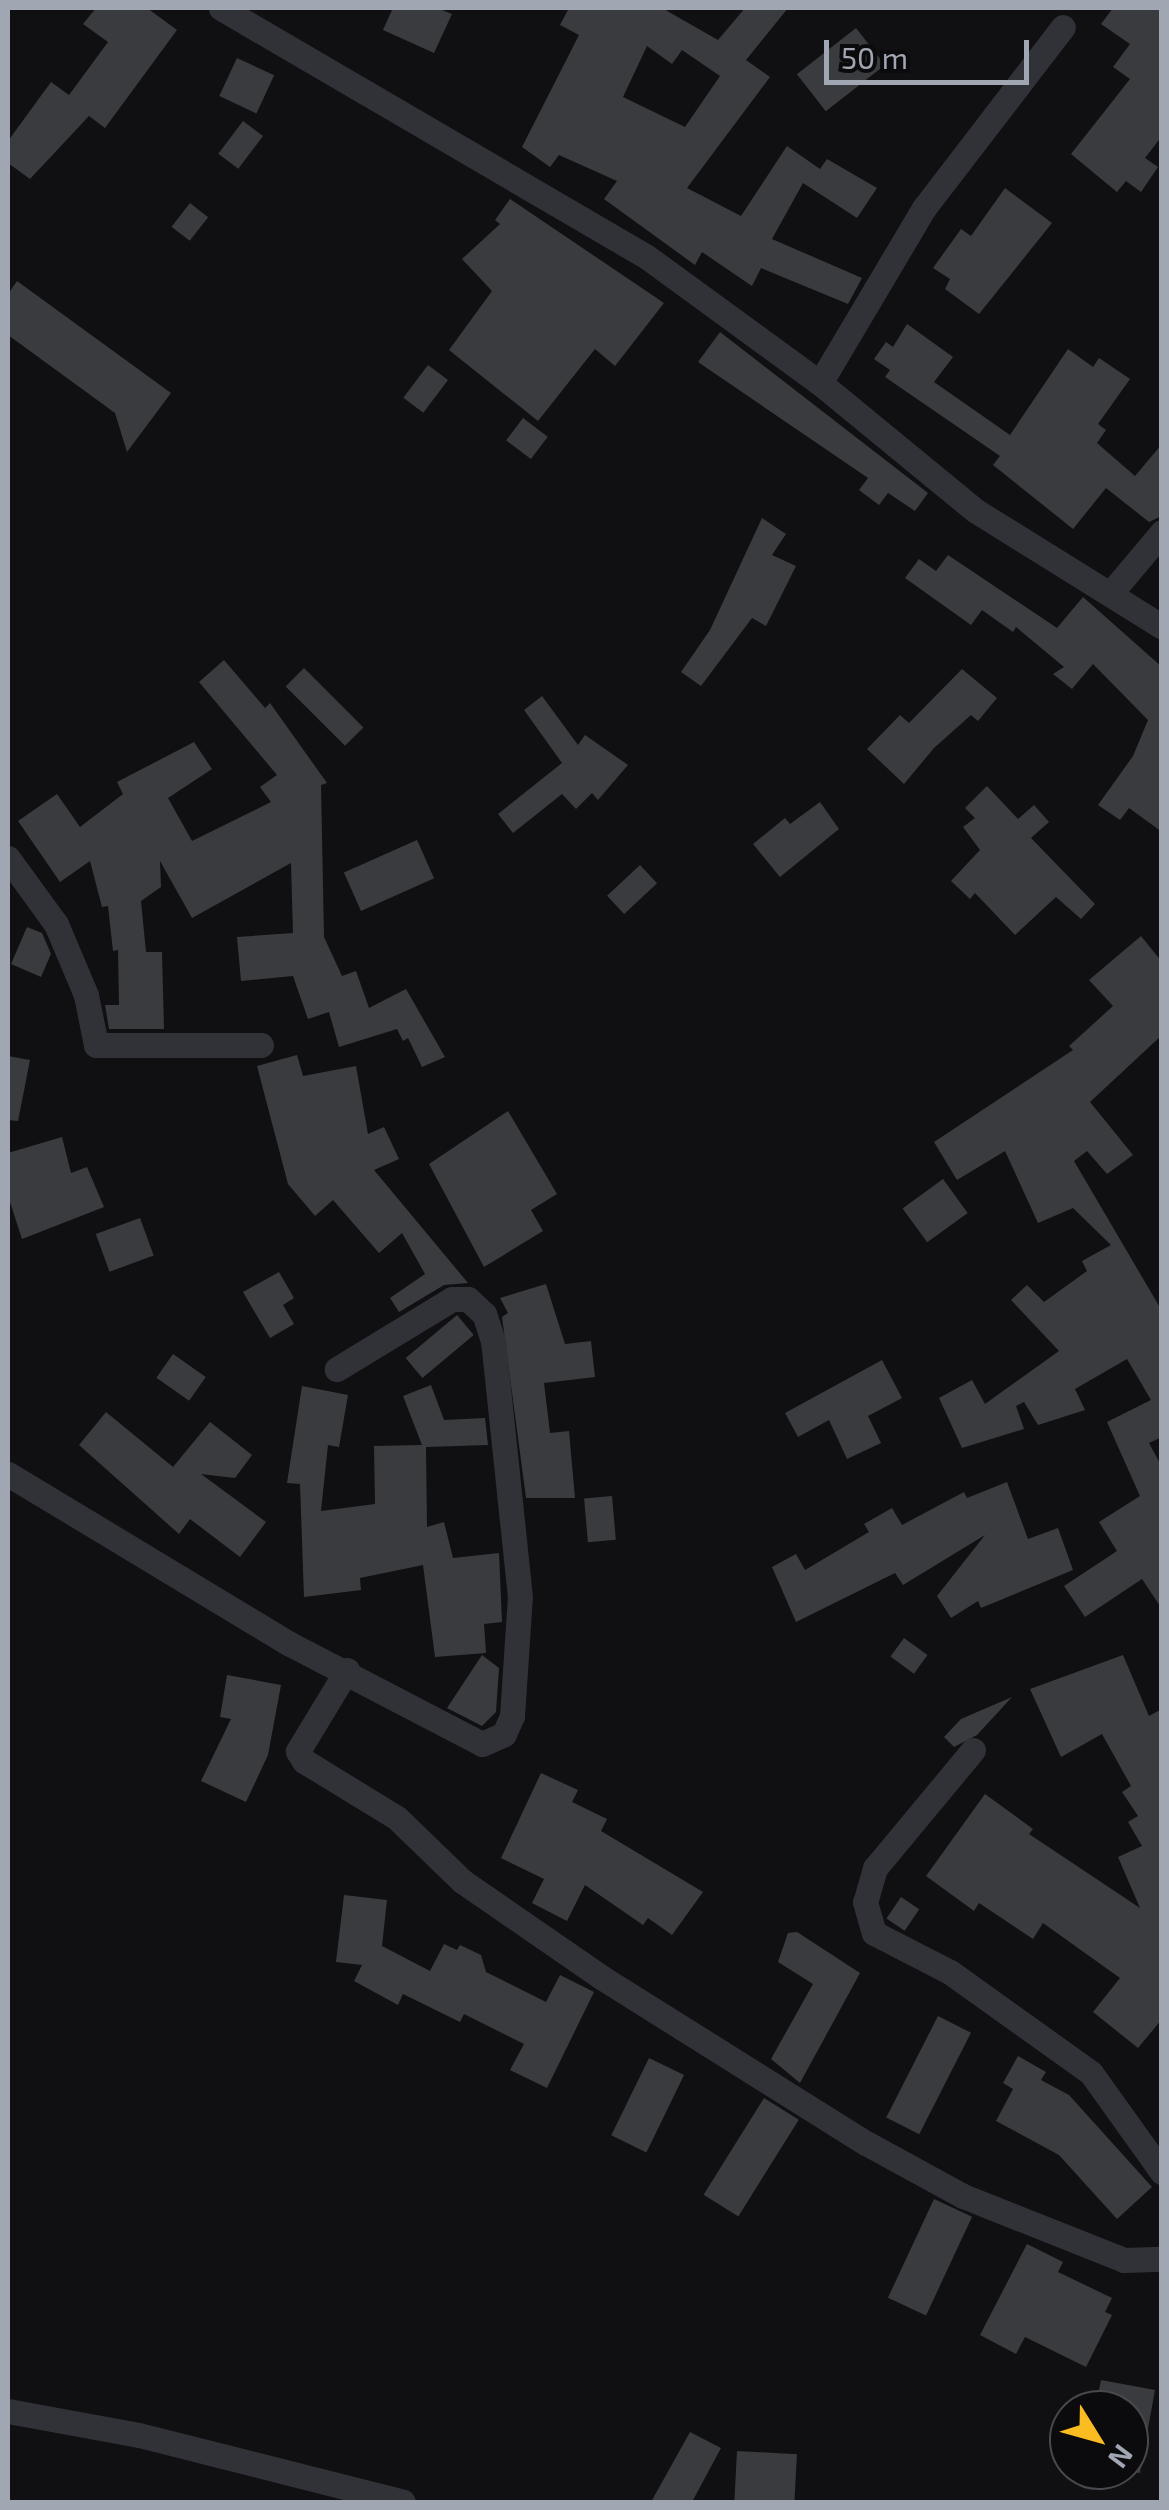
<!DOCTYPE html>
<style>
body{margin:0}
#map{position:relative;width:1169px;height:2510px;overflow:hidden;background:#101012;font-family:"Exo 2",sans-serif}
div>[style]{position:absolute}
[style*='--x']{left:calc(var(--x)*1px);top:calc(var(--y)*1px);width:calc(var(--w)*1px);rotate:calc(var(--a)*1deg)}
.building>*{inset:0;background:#3a3b3f;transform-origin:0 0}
.street>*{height:25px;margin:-12.5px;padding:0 12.5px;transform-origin:12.5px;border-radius:12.5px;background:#313237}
span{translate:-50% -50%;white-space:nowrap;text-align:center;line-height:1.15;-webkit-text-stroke:8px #0b0b0d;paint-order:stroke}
.frame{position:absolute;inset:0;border:10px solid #a1a6b3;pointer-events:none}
.north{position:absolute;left:1049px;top:2390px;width:100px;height:100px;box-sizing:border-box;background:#0b0b0d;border:2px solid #47494f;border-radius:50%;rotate:127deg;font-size:28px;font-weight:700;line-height:40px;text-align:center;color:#a1a6b3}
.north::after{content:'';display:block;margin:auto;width:35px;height:45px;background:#fabc20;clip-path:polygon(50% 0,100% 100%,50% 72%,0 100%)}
.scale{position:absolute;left:824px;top:40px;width:205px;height:45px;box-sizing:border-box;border:5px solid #a1a6b3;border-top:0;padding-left:12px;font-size:30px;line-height:35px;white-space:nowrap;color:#a1a6b3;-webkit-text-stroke:8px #0b0b0d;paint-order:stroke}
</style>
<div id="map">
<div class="building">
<div style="clip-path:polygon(96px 8px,147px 8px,177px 30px,105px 128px,89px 116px,30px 179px,8px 163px,8px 141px,51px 82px,69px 95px,108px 42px,83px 24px)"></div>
<div style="clip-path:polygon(393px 8px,437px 8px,452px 14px,434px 53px,383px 30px)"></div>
<div style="clip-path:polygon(evenodd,569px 8px,662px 8px,718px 40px,745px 8px,788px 8px,746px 60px,770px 77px,687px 188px,741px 216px,787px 146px,820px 169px,827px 159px,877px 188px,857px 218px,803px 183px,772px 239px,862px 278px,848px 304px,761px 268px,752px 286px,702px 252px,695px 265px,604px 199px,617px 181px,559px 155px,550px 167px,522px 147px,579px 35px,560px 25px,569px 8px,647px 46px,672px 64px,682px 50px,720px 76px,685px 127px,623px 97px,647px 46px)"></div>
<div style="clip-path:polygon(1113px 8px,1162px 8px,1162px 136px,1145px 158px,1158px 167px,1141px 192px,1126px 181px,1117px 192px,1071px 154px,1130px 79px,1113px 67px,1130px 44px,1101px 24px)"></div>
<div style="left:856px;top:28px;width:47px;height:75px;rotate:52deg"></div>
<div style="left:237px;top:58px;width:41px;height:42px;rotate:25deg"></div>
<div style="left:243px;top:121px;width:25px;height:41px;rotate:37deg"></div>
<div style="clip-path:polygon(1005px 188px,1052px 223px,979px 314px,945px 289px,950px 279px,933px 268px,961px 229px,971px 236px)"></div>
<div style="clip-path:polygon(510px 199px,664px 303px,615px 366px,595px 349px,538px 421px,449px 350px,492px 291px,462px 259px,500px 224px,495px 220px)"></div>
<div style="left:190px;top:203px;width:23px;height:30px;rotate:38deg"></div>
<div style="clip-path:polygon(17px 281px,171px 393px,127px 452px,115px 413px,8px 335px,8px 294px)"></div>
<div style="clip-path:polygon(907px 324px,953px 357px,934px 382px,1010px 435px,1068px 349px,1093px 367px,1099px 358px,1130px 379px,1098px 424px,1106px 430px,1097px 443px,1135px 476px,1162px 444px,1162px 516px,1149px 522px,1106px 488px,1073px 529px,993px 465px,1000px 456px,885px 377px,890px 370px,874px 359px,886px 342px,893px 347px)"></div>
<div style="clip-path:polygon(720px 332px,928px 493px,915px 511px,888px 493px,879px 505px,859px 490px,868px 478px,698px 362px)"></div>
<div style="left:428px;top:365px;width:25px;height:41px;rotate:37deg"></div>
<div style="left:523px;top:418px;width:31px;height:28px;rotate:37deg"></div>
<div style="clip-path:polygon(762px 518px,786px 534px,772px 555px,796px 566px,766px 626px,752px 618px,701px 686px,681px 672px,710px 630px)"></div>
<div style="clip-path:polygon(948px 555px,1057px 628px,1083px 597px,1162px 667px,1162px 832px,1129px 808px,1120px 820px,1098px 805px,1133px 756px,1148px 720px,1093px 664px,1072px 689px,1053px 674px,1064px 667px,1016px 627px,1013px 632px,982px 610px,971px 625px,905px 578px,919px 559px,936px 571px)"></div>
<div style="clip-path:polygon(224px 660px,265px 708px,270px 703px,327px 783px,321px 785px,324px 937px,342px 976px,356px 971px,369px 1008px,406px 989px,445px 1057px,422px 1067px,408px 1038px,403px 1041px,397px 1029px,339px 1047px,329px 1012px,308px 1019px,293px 976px,241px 981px,237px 937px,293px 933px,291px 863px,192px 918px,160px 861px,161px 887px,141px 901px,146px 952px,162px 952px,164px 1029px,109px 1029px,105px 1005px,119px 1005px,118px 950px,113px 951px,108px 906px,102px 907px,90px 861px,60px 882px,18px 821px,57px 794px,80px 827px,123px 794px,117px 782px,194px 742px,212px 769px,168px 798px,192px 841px,271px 802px,260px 787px,277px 775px,199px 682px)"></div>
<div style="left:304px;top:668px;width:84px;height:26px;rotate:45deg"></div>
<div style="clip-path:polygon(962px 669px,997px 698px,978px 721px,971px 715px,934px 748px,904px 784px,867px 749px,900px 715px,909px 723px)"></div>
<div style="clip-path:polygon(542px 696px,578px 745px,585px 735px,628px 765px,598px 800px,592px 793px,576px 809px,562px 794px,513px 833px,498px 814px,562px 763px,524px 710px)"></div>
<div style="clip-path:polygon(987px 786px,1018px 819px,1034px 805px,1049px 822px,1031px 838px,1095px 904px,1081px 919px,1056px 897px,1015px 935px,975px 893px,970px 899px,951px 881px,980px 850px,963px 827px,975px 818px,965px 808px)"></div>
<div style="clip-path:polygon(820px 802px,839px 829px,780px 877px,753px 844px,785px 818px,790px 824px)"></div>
<div style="left:417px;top:840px;width:42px;height:80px;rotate:66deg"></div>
<div style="left:640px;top:865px;width:25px;height:45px;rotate:47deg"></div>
<div style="clip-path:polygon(27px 927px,42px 933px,51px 954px,41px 977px,11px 964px)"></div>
<div style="clip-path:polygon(1141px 936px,1162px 962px,1162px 1035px,1090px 1102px,1133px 1155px,1107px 1174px,1087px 1151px,1074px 1161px,1162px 1311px,1162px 1437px,1149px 1443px,1162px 1467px,1162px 1609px,1142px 1579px,1085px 1617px,1064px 1586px,1117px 1551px,1099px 1522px,1140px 1496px,1107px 1422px,1151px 1400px,1127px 1359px,1075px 1389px,1085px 1410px,1038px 1425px,1024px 1402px,1016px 1406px,1024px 1429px,962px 1448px,939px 1398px,972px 1380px,985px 1404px,1059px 1351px,1011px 1300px,1027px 1285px,1044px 1302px,1087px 1271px,1082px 1261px,1111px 1245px,1073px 1208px,1038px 1223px,1005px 1151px,957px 1180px,934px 1142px,1073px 1050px,1069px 1046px,1113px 1006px,1089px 980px)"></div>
<div style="clip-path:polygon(297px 1055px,303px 1076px,356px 1066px,368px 1134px,384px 1127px,399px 1159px,374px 1170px,468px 1283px,444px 1285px,399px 1312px,390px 1298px,425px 1274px,402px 1233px,379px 1253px,333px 1200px,315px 1216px,288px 1184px,257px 1066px)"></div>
<div style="clip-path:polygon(8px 1056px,30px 1060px,18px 1121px,8px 1120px)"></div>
<div style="clip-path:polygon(508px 1111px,557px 1194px,531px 1210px,543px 1231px,484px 1267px,429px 1164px)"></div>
<div style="clip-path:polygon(62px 1137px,71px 1173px,87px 1167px,104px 1207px,22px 1239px,8px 1196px,8px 1153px)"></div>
<div style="left:943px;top:1179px;width:42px;height:50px;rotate:54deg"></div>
<div style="left:140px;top:1218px;width:40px;height:47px;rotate:70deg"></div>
<div style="clip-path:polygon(279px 1272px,294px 1298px,283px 1305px,294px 1324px,270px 1338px,243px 1292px)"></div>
<div style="clip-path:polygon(546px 1284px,565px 1344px,591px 1341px,595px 1377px,544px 1383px,550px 1433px,569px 1431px,575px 1498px,526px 1498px,502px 1317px,508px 1313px,500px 1298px)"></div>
<div style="left:457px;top:1315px;width:26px;height:67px;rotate:50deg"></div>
<div style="left:173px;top:1354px;width:40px;height:29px;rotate:35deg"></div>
<div style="clip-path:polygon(882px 1360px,902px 1398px,868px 1416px,881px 1443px,847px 1459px,829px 1420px,798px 1437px,785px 1413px)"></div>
<div style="clip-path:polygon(431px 1385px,444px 1420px,485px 1418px,488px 1445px,426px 1447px,427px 1527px,444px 1522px,453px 1558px,499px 1553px,502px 1622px,484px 1624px,486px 1653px,435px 1657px,423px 1565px,360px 1578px,361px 1590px,304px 1597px,300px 1484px,287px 1483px,302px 1386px,348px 1395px,339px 1447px,328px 1445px,321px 1511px,375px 1504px,374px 1446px,422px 1445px,403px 1396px)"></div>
<div style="clip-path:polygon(106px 1412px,173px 1467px,210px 1422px,252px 1455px,235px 1478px,201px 1474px,266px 1522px,240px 1557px,190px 1519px,179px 1534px,79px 1445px)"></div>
<div style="clip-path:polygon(1007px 1482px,1028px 1539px,1058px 1528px,1073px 1570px,981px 1608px,978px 1601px,951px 1618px,937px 1596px,985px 1535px,903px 1585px,895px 1573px,796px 1622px,772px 1567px,796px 1554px,805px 1570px,869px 1532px,864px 1524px,892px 1508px,902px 1525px,964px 1492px,967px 1498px)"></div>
<div style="left:612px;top:1496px;width:44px;height:28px;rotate:85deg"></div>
<div style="left:904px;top:1638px;width:29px;height:23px;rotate:36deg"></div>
<div style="clip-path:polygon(482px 1655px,499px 1668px,496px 1712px,482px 1726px,447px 1708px)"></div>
<div style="clip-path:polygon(1123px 1655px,1149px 1716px,1162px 1709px,1162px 2019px,1138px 2048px,1093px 2012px,1120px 1978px,1043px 1923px,1033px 1939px,979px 1903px,974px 1911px,926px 1876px,985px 1794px,1033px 1829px,1029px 1834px,1140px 1908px,1118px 1857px,1142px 1846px,1128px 1822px,1138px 1816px,1122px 1792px,1131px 1786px,1102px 1734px,1061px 1757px,1030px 1689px)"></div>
<div style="clip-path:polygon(227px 1675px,281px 1685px,268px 1755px,246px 1802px,201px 1781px,231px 1719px,220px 1717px)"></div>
<div style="clip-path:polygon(1012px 1697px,977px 1735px,954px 1747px,944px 1737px,961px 1719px)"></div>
<div style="clip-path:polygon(541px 1773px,578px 1790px,572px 1802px,607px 1819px,601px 1831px,703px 1892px,672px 1935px,648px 1918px,643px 1925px,585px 1885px,567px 1921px,532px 1903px,544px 1879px,501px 1858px)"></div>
<div style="clip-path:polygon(344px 1895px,387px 1900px,382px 1946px,430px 1971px,444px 1944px,457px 1950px,460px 1945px,481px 1955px,486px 1972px,546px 2002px,560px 1975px,594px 1992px,547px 2088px,510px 2070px,524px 2044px,464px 2014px,460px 2022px,403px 1994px,398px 2005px,354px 1981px,362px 1965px,336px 1962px)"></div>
<div style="left:901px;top:1897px;width:22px;height:26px;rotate:34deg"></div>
<div style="clip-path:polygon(797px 1932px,860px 1973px,800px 2083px,771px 2059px,813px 1984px,778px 1962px,788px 1933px)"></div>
<div style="left:938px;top:2016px;width:37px;height:114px;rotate:27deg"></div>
<div style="clip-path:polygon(1018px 2056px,1046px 2072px,1041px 2080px,1069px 2095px,1152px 2187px,1117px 2219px,1059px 2155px,996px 2121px,1013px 2089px,1003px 2083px)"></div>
<div style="left:649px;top:2058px;width:39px;height:86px;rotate:26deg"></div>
<div style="left:764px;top:2098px;width:41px;height:114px;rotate:32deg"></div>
<div style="left:934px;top:2199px;width:42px;height:109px;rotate:25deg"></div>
<div style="clip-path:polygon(1027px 2244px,1063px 2262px,1058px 2272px,1112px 2298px,1105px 2312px,1112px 2315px,1086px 2367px,1025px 2337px,1016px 2354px,980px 2335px)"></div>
<div style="clip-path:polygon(1101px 2380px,1155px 2390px,1140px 2473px,1129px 2472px,1129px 2410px,1095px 2410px)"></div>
<div style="clip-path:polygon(690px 2432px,721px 2448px,692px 2502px,651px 2502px)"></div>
<div style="left:737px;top:2451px;width:60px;height:51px;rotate:3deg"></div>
</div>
<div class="street">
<div style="--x:221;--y:8;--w:493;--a:30.3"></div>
<div style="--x:647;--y:257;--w:214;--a:36.1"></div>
<div style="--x:820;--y:383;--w:202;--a:39.4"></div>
<div style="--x:976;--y:511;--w:219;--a:31.9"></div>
<div style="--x:820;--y:383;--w:204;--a:-59.3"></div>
<div style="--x:924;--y:208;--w:228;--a:-52.5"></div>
<div style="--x:1110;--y:594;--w:81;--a:-50"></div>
<div style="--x:8;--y:858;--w:82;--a:54"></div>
<div style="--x:56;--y:924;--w:77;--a:67.1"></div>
<div style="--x:86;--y:995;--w:51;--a:78.7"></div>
<div style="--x:96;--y:1045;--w:165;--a:0"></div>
<div style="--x:8;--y:1474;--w:329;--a:31.1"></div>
<div style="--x:290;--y:1644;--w:216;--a:27.5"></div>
<div style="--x:482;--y:1744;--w:24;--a:-24"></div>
<div style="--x:504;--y:1734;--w:20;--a:-66"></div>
<div style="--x:512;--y:1716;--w:119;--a:-86.2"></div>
<div style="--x:520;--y:1597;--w:257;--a:-96"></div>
<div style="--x:493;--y:1341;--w:28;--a:-108"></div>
<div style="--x:484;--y:1314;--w:22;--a:-137"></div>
<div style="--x:468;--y:1299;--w:16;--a:180"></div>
<div style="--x:452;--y:1299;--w:135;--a:148.7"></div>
<div style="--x:347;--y:1670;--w:95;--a:121.2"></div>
<div style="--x:298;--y:1751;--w:12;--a:59"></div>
<div style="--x:304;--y:1761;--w:109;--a:31.5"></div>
<div style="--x:397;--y:1818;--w:91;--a:44.1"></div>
<div style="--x:462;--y:1881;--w:169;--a:34.6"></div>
<div style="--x:601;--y:1977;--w:313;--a:32.1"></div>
<div style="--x:866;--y:2143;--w:111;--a:28.7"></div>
<div style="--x:963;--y:2196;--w:173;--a:21.7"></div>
<div style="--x:1124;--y:2260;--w:38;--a:-2"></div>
<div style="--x:973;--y:1750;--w:153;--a:129.7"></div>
<div style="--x:875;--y:1868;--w:35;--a:106"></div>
<div style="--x:865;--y:1902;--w:32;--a:74"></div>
<div style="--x:874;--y:1933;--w:85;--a:27.2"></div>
<div style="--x:950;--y:1972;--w:173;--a:35.6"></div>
<div style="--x:1091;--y:2073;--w:122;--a:54.4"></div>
<div style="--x:8;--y:2411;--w:133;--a:10.4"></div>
<div style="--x:139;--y:2435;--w:272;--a:14.2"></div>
</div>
<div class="frame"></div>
<div class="north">N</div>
<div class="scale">50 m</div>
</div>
